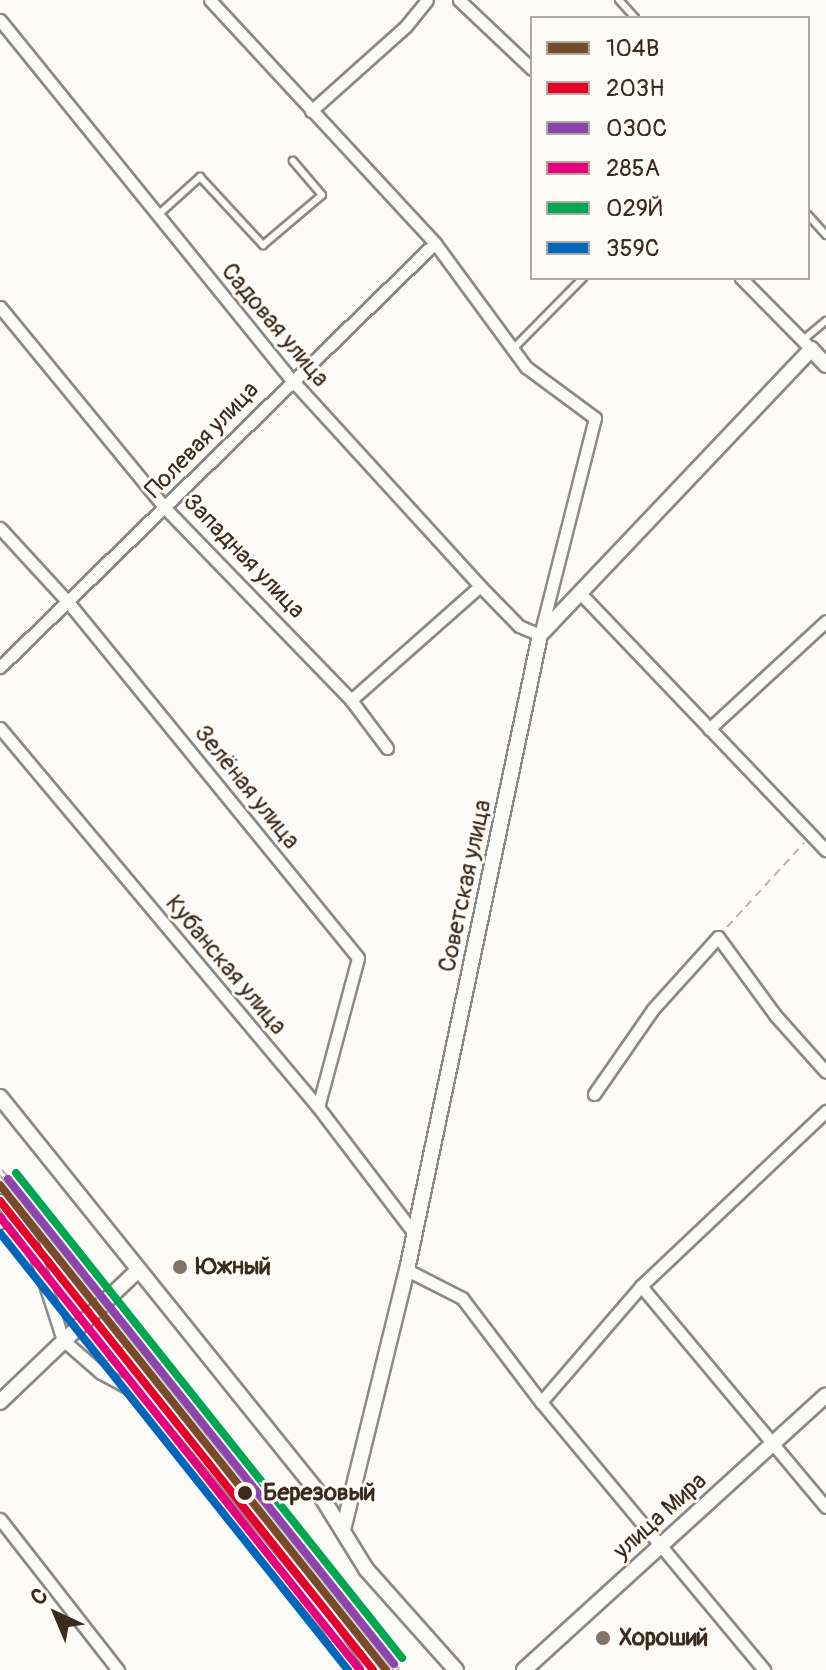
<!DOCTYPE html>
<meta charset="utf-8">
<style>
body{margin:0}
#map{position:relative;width:826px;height:1670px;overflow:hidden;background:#fcfbf8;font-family:Pangolin,sans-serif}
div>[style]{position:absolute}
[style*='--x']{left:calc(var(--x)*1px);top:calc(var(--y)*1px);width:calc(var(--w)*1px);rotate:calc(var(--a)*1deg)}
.path>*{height:2px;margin-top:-1px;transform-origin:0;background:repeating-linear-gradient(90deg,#b6b4b1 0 8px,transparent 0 14px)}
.roads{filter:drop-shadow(2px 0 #8d8985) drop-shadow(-2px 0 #8d8985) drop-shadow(0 2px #8d8985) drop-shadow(0 -2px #8d8985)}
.service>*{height:6px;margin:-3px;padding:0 3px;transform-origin:3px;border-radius:3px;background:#fbfbf9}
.minor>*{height:11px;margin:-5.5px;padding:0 5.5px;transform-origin:5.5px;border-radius:5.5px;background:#fbfbf9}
.tertiary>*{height:14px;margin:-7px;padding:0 7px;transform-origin:7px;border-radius:7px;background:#fbfbf9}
.rail>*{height:7px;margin-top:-3.5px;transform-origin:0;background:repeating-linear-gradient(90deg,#fdfcf7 0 12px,#b6b4b1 0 24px);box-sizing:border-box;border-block:2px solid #b6b4b1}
.rail-1>*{height:8px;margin:-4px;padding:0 4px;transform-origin:4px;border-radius:4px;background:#7a4b2a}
.rail-2>*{height:8px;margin:-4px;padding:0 4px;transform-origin:4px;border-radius:4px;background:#e4002b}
.rail-3>*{height:8px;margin:-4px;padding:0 4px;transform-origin:4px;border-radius:4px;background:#8e44ad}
.rail-4>*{height:8px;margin:-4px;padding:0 4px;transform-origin:4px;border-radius:4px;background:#e5007d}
.rail-5>*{height:8px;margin:-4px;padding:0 4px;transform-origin:4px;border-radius:4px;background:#00a651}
.rail-6>*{height:8px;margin:-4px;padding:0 4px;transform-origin:4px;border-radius:4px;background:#0065bd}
.dots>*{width:22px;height:22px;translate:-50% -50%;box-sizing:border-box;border:4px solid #fdfcf7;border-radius:50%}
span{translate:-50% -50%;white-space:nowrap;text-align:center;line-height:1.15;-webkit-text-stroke:6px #fdfcf7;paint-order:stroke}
.street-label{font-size:24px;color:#3b2a1e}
.poi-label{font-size:24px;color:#3b2a1e;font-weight:700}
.left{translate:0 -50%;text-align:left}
.stop-label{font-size:24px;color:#3b2a1e;font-weight:700}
.legend{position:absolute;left:530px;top:16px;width:280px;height:264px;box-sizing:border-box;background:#fdfcf7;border:2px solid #afa8a0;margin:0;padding:10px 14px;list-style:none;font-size:24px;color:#3b2a1e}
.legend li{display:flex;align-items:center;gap:16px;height:40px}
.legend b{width:40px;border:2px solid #afa8a0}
.north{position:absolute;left:16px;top:1574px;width:80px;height:80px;-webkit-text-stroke:6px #fdfcf7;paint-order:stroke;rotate:316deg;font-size:22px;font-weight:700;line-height:32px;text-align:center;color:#3b2a1e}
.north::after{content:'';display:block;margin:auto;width:28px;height:36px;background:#3b2a1e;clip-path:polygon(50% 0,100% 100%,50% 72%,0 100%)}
</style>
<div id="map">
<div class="path">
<div style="--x:727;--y:927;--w:114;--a:-47.5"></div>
<div style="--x:107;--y:1361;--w:23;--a:-41"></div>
</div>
<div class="roads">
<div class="service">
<div style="--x:619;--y:0;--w:24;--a:48"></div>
<div style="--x:158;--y:215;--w:57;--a:-42.1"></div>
<div style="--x:200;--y:177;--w:93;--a:47.2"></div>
<div style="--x:263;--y:245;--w:77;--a:-40.3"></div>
<div style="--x:322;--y:195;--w:45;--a:-130.5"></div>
<div style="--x:808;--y:215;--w:27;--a:48"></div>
<div style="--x:803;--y:340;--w:30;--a:-40"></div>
<div style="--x:513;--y:349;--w:100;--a:-45.4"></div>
<div style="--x:0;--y:1226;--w:17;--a:-40"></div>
</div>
<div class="minor">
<div style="--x:459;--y:0;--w:100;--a:43.4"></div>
<div style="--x:0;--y:20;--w:464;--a:51"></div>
<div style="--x:292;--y:380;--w:279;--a:47.6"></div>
<div style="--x:480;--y:586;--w:56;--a:45.7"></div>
<div style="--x:519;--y:626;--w:23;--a:23"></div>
<div style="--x:540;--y:635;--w:224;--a:-75.8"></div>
<div style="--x:595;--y:418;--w:86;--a:-143.5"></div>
<div style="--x:526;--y:367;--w:154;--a:-126.3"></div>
<div style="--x:435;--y:243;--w:331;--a:-132.8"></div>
<div style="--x:311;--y:111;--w:127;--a:-41.8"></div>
<div style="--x:406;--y:26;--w:33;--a:-51"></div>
<div style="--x:741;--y:278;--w:100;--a:45.4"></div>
<div style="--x:0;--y:307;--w:261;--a:50.6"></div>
<div style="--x:166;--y:509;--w:266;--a:45.9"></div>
<div style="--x:351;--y:700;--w:172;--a:-41.5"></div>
<div style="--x:0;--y:528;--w:100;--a:47.4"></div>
<div style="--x:68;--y:602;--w:459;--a:50.8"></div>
<div style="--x:358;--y:958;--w:154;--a:105"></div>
<div style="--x:580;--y:593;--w:356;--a:46.3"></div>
<div style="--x:0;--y:667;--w:607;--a:-44.27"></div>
<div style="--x:351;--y:700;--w:60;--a:53.1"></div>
<div style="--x:0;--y:728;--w:495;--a:50"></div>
<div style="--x:318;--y:1107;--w:158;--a:52.7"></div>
<div style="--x:709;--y:729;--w:159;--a:-42.7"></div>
<div style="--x:594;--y:1094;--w:103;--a:-55.2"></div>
<div style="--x:653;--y:1009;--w:97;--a:-47.9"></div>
<div style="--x:718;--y:937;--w:97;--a:53.8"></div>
<div style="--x:775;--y:1015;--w:76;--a:48.2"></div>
<div style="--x:0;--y:1200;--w:51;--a:52.9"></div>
<div style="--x:31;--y:1241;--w:104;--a:72.1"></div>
<div style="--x:63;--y:1340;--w:50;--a:41"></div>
<div style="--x:101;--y:1373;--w:32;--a:28"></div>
<div style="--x:129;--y:1388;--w:313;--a:50.3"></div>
<div style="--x:329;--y:1629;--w:49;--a:56.6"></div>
<div style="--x:407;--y:1270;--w:62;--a:27"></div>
<div style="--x:462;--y:1298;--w:131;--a:52.8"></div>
<div style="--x:541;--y:1402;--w:349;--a:50.2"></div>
<div style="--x:641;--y:1286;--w:288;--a:50.1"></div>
<div style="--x:541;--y:1402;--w:153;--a:-49.2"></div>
<div style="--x:641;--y:1286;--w:255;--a:-43.4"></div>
<div style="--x:0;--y:1519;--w:192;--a:52"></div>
</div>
<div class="tertiary">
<div style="--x:0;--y:1097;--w:512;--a:51.18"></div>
<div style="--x:321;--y:1496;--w:86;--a:58.3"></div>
<div style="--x:366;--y:1569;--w:135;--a:48.3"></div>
<div style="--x:0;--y:1402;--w:191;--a:-43.7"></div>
<div style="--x:343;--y:1530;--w:268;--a:-76.2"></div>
<div style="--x:407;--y:1270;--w:649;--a:-78.17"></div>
<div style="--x:540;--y:635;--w:394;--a:-46.5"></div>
<div style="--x:811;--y:349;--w:22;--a:47"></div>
<div style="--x:524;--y:1670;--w:408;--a:-42.3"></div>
</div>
</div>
<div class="rail">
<div style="--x:0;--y:1171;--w:638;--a:51.49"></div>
</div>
<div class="rail-1">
<div style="--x:0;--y:1185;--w:620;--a:51.48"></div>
</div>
<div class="rail-2">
<div style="--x:0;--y:1201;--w:599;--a:51.5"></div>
</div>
<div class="rail-3">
<div style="--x:8;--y:1179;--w:620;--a:51.48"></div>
</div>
<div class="rail-4">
<div style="--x:0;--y:1217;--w:579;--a:51.53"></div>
</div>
<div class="rail-5">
<div style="--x:16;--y:1173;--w:620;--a:51.48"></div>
</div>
<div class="rail-6">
<div style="--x:0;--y:1233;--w:559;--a:51.47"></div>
</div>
<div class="dots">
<div style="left:180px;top:1267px;background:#7f736a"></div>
<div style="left:245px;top:1493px;background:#3b2a1e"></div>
<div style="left:603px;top:1638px;background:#7f736a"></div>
</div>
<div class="street-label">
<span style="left:275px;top:325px;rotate:50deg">Садовая улица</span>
<span style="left:202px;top:440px;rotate:-46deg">Полевая улица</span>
<span style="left:244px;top:556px;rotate:46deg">Западная улица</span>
<span style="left:247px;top:787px;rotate:51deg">Зелёная улица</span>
<span style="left:465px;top:886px;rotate:-78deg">Советская улица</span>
<span style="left:226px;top:965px;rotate:50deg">Кубанская улица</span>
<span style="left:660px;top:1516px;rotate:-42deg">улица Мира</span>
</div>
<div class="poi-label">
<span class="left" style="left:196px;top:1267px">Южный</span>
<span class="left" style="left:619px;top:1638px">Хороший</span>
</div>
<div class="stop-label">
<span class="left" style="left:263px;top:1493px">Березовый</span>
</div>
<ul class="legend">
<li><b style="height:10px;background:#7a4b2a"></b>104В</li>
<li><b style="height:10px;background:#e4002b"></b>203Н</li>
<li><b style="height:10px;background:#8e44ad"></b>030C</li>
<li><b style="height:10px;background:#e5007d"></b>285А</li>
<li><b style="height:10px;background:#00a651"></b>029Й</li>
<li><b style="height:10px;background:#0065bd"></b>359С</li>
</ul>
<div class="north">С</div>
</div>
